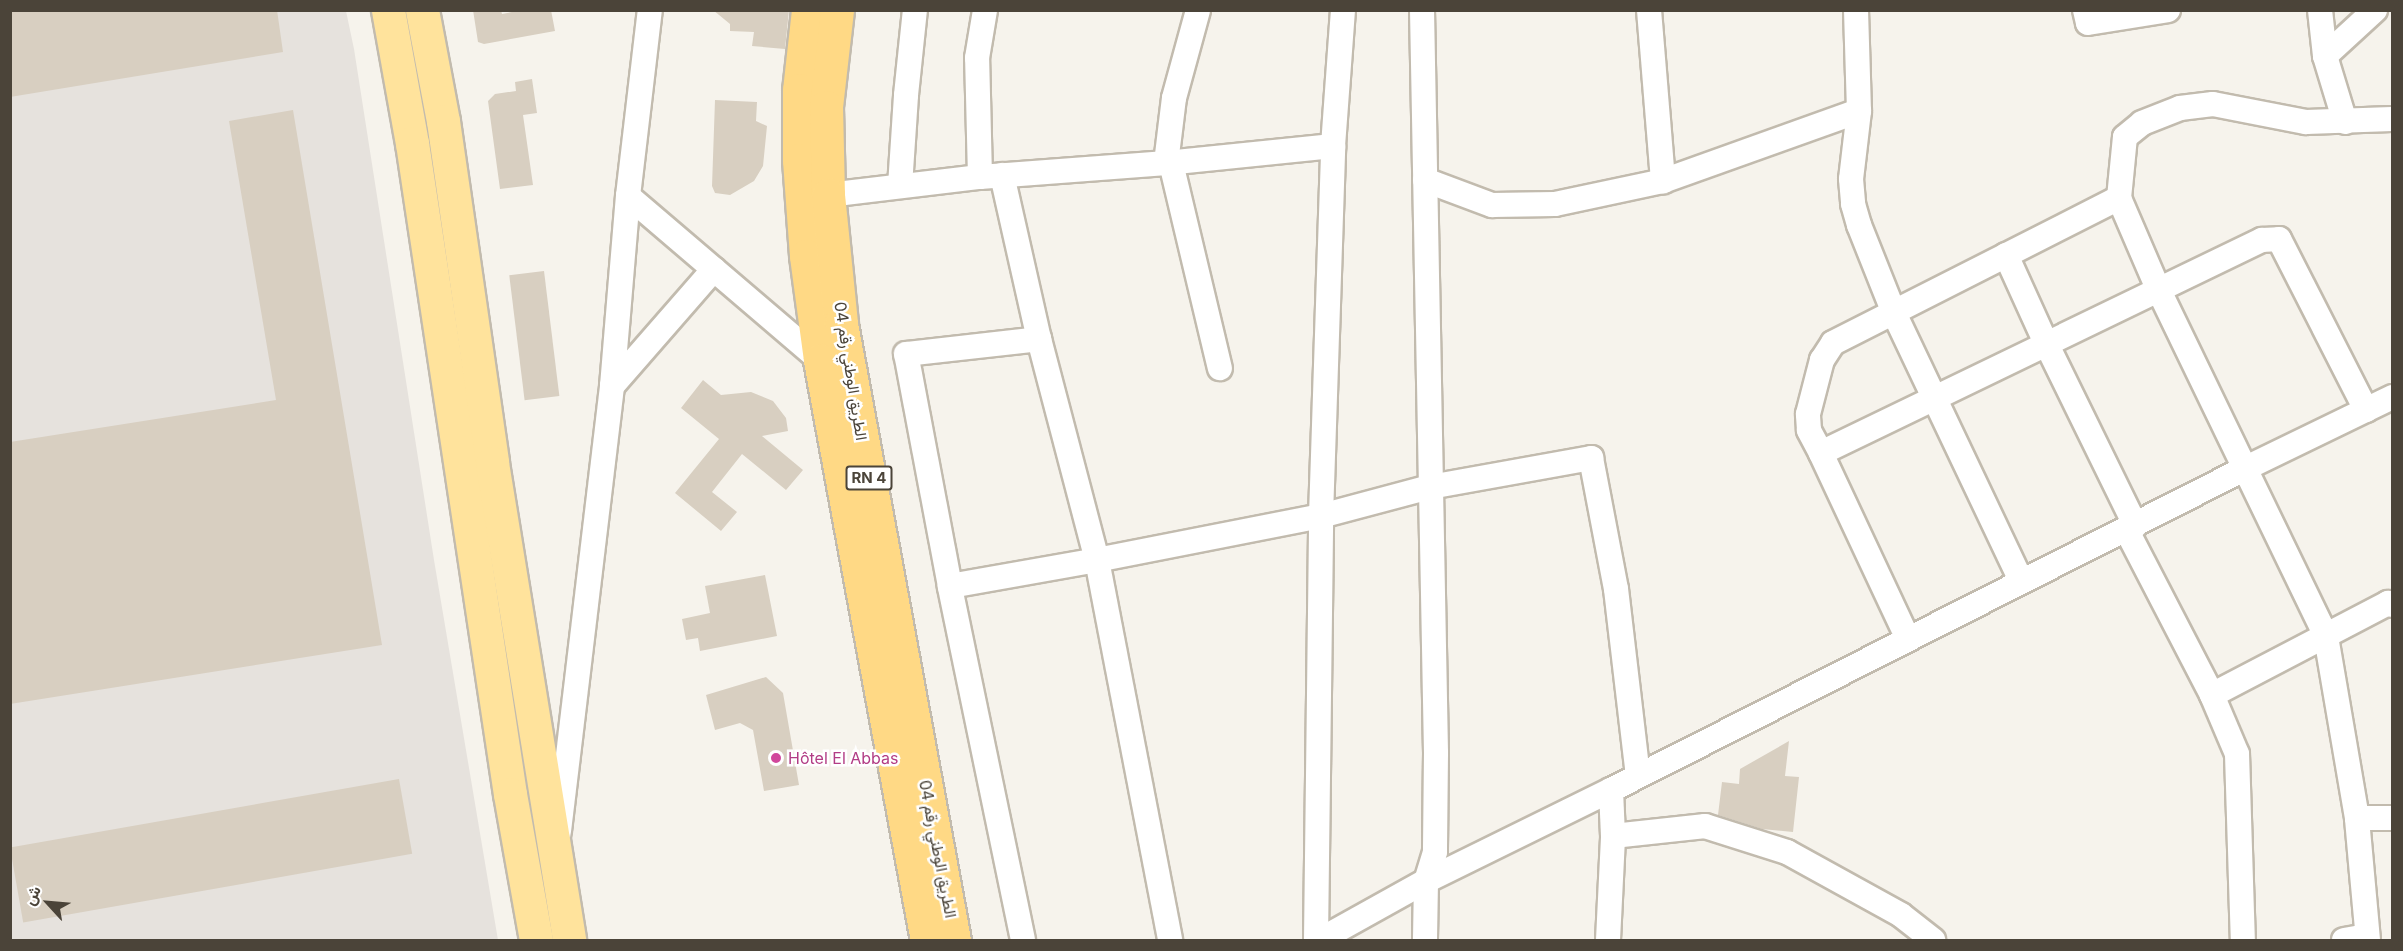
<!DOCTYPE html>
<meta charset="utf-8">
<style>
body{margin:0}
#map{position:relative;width:2403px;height:951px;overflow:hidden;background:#f6f3ec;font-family:Inter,Vazirmatn,sans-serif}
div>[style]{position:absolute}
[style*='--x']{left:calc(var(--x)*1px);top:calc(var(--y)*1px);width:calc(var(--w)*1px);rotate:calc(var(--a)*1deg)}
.industrial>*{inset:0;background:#e6e2dd}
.building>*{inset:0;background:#d8cfc1;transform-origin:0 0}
.roads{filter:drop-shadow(2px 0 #c2bbae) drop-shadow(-2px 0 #c2bbae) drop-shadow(0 2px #c2bbae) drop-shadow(0 -2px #c2bbae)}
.minor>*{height:24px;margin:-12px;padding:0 12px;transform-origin:12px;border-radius:12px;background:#fff}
.primary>*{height:33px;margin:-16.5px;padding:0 16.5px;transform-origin:16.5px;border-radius:16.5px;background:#ffe39c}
.trunk>*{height:33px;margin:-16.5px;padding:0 16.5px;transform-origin:16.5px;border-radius:16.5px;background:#ffd985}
.dots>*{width:16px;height:16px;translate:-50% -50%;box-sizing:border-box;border:3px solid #fff;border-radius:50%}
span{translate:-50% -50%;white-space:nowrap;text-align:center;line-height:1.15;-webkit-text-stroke:5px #fff;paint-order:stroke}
.shield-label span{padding:2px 4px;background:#fff;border:2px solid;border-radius:4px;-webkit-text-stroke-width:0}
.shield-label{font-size:15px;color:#4b4439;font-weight:700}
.street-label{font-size:16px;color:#4b4439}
.hotel-label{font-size:16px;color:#b23c85}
.left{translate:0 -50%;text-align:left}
.frame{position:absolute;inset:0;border:12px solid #4b4439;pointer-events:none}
.north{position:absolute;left:18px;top:873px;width:60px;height:60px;-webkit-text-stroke:4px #fff;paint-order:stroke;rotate:296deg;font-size:16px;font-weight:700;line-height:24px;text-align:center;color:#4b4439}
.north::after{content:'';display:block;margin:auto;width:21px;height:27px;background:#4b4439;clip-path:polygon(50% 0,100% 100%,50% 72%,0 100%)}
</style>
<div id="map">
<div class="industrial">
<div style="clip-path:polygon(10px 11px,346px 11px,354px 49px,434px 560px,498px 940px,11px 940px)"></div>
</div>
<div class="building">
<div style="clip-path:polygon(10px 10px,277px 10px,283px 52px,10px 97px)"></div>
<div style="clip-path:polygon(473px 10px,501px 10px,502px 14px,522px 10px,551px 10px,555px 31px,484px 44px,478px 42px)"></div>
<div style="clip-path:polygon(713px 10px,789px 10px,785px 49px,752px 46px,754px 32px,730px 31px,730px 24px)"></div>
<div style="clip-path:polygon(532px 79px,537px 113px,523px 115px,533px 185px,500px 189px,488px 101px,495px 94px,516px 91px,515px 82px)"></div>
<div style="clip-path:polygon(715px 100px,757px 102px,756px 121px,767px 126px,763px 166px,754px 181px,730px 195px,715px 193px,712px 186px)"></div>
<div style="clip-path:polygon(293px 110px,382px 645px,10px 704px,10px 442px,276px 400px,229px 121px)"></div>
<div style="left:544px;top:271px;width:126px;height:35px;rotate:83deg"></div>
<div style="clip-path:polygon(703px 380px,721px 395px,751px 392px,773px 401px,786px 418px,788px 431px,762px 436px,803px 470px,786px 490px,742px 454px,712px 492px,737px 512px,721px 531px,675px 493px,719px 439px,681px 408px)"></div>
<div style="clip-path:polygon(765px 575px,777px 636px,700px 651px,698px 638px,686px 640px,682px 619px,710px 613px,705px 586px)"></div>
<div style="clip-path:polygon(766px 677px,783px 693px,799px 785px,764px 791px,753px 730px,740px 723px,715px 730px,706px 695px)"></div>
<div style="clip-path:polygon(1789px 741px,1785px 776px,1799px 777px,1793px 832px,1762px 829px,1718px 815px,1722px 782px,1739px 784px,1740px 769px)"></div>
<div style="left:399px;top:779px;width:76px;height:395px;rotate:80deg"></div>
</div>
<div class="roads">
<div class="minor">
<div style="--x:1422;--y:10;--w:743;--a:88.92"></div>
<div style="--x:1436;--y:753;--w:99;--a:90.6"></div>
<div style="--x:1435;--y:852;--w:30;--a:107"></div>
<div style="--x:1426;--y:881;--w:59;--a:91"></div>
<div style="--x:1649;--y:10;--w:172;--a:85.3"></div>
<div style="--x:1856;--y:10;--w:101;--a:88.3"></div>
<div style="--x:1859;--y:111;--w:68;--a:96.7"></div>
<div style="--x:1851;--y:179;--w:25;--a:85"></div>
<div style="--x:1853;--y:204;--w:22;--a:74"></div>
<div style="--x:1859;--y:225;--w:95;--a:68.3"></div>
<div style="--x:1894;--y:313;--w:297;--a:64.6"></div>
<div style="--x:2085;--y:10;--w:13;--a:77"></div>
<div style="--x:2088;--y:23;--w:81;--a:-9.2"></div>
<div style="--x:2320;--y:10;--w:46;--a:83.8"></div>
<div style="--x:2325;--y:56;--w:69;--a:73.1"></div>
<div style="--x:2325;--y:56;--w:68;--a:-42.6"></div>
<div style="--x:1166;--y:163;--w:65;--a:-83"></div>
<div style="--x:1174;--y:98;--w:91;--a:-74.7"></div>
<div style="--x:1171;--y:163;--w:211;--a:76.6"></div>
<div style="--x:1002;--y:175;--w:168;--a:77.3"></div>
<div style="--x:1039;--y:339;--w:228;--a:75.3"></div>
<div style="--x:1097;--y:560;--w:387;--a:79.1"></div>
<div style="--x:980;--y:177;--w:119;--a:-91.4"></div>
<div style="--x:977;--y:58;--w:49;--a:-80.5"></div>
<div style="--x:1425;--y:180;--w:72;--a:20.5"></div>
<div style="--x:1492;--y:205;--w:63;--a:-0.9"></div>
<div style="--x:1555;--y:204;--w:110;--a:-12"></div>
<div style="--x:1663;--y:181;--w:208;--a:-19.7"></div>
<div style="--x:900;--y:186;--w:91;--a:-86.2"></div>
<div style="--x:906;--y:95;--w:85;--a:-84"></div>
<div style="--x:828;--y:195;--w:153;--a:-6.8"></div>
<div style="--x:980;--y:177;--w:187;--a:-4.3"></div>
<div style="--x:1166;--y:163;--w:168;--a:-5.8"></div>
<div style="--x:628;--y:196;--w:253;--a:40.5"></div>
<div style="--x:2006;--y:255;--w:97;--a:65.6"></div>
<div style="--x:2046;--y:343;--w:203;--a:63.9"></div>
<div style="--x:612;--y:386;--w:155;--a:-48.9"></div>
<div style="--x:1821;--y:453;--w:26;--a:-118"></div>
<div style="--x:1809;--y:430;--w:16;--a:-94"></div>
<div style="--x:1808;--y:414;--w:56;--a:-75.5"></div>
<div style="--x:1822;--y:360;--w:20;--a:-57"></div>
<div style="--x:1833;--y:343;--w:321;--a:-26.9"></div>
<div style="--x:2126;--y:529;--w:187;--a:62.6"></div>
<div style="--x:2212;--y:695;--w:64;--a:67"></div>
<div style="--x:2237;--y:754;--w:186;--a:88.2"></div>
<div style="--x:950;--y:586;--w:149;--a:-10"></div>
<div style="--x:1097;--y:560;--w:228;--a:-11.1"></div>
<div style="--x:1321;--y:516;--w:113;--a:-14.9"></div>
<div style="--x:1430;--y:487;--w:164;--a:-10.2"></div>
<div style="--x:1591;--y:458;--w:133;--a:79.2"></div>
<div style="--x:1616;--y:589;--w:188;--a:83.3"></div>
<div style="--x:1908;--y:639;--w:205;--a:-115.1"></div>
<div style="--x:1821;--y:453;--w:490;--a:-25.8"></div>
<div style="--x:2262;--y:240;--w:17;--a:-3"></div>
<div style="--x:2279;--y:239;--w:192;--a:63"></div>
<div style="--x:2212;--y:695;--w:199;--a:-27.6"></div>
<div style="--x:2388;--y:603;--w:4;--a:27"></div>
<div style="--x:2357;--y:818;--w:35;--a:0"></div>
<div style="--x:559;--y:831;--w:448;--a:-83.2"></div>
<div style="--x:612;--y:386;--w:191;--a:-85.2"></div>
<div style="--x:628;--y:196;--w:187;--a:-83.3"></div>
<div style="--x:1613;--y:836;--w:93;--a:-6.2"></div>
<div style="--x:1705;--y:826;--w:86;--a:17.6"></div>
<div style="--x:1787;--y:852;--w:130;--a:28.9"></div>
<div style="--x:1901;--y:915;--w:41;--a:38"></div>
<div style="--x:1023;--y:940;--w:361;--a:-101.7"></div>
<div style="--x:950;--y:586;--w:236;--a:-100.7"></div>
<div style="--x:906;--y:354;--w:134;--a:-6.4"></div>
<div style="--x:1316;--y:940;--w:424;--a:-89.3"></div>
<div style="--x:1321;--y:516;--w:370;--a:-88.1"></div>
<div style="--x:1333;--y:146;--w:136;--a:-85.8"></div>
<div style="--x:1320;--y:940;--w:121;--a:-29.1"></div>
<div style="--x:1426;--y:881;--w:206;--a:-26.2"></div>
<div style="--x:1611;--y:790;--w:710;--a:-26.89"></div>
<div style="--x:2244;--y:469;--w:165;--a:-25.9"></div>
<div style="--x:1608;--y:940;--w:104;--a:-87.2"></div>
<div style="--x:1613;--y:836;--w:46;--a:-92.5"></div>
<div style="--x:2344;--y:940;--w:23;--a:-10"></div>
<div style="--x:2368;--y:940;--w:122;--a:-95.2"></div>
<div style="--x:2357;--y:818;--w:185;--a:-99.7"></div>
<div style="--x:2326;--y:636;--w:383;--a:-115.8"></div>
<div style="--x:2159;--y:291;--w:101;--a:-113.3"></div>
<div style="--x:2119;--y:198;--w:61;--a:-84.4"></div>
<div style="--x:2125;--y:137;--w:22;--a:-39"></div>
<div style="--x:2142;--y:123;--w:41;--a:-21.5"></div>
<div style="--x:2180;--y:108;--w:33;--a:-7"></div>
<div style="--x:2213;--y:104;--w:95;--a:11"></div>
<div style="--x:2306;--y:122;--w:86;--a:-2"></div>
</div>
<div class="primary">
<div style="--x:388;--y:10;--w:135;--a:79.8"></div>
<div style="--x:412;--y:143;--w:658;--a:81.44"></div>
<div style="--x:510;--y:794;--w:148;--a:79.9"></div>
<div style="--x:422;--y:10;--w:113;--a:79.3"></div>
<div style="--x:443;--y:121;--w:345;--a:81.8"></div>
<div style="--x:492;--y:463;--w:483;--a:80.8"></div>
</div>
<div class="trunk">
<div style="--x:808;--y:10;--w:81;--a:96.4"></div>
<div style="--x:799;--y:90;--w:70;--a:90"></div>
<div style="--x:799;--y:160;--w:96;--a:85.8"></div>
<div style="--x:806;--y:256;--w:105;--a:82.3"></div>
<div style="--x:820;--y:360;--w:590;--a:79.55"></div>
<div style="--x:837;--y:10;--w:98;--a:96.5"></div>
<div style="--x:826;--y:107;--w:88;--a:88.7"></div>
<div style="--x:828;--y:195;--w:130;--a:84.2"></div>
<div style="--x:841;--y:324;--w:626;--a:79.61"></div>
</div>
</div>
<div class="dots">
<div style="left:776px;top:758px;background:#d1479c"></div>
</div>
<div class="shield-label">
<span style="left:869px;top:478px">RN 4</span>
</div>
<div class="street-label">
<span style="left:851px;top:371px;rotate:81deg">الطريق الوطني رقم 04</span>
<span style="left:938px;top:849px;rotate:79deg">الطريق الوطني رقم 04</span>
</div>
<div class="hotel-label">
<span class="left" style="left:788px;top:758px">Hôtel El Abbas</span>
</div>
<div class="frame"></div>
<div class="north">ش</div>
</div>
